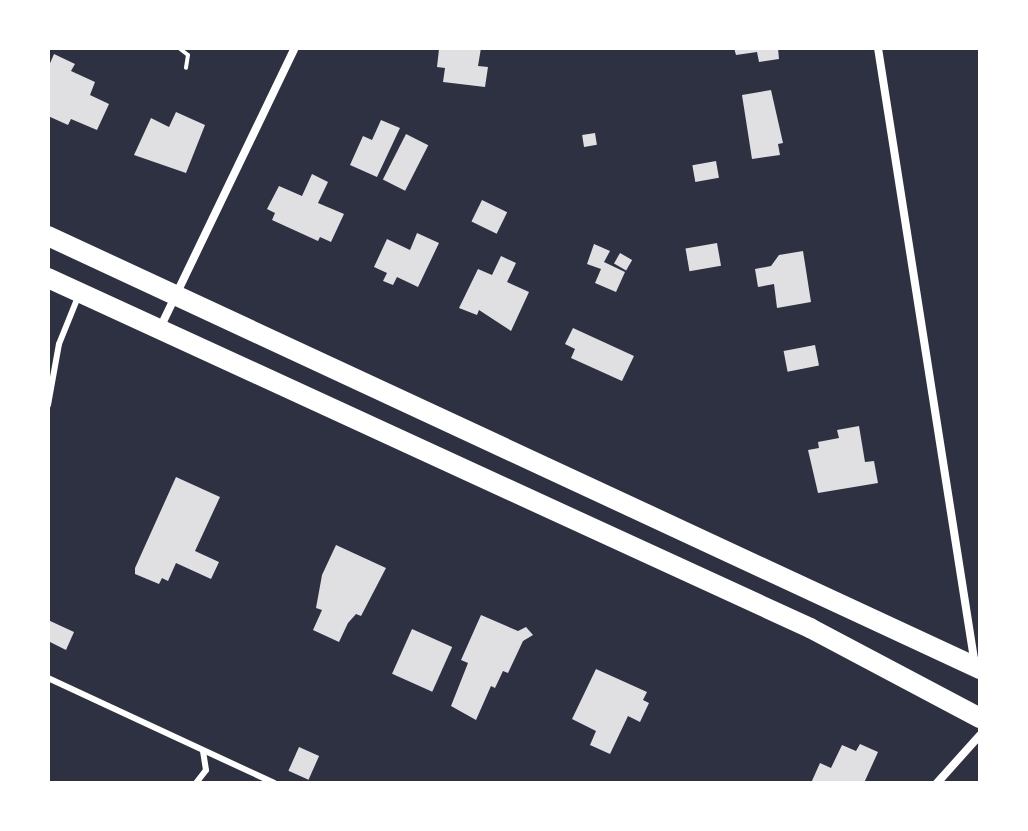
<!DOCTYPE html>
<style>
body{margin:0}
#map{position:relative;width:1028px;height:831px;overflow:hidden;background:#2d3142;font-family:"Varela Round",sans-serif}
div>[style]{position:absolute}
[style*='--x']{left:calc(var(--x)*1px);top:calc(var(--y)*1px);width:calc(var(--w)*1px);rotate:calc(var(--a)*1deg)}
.building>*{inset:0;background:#e0e0e3;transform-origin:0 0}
.path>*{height:4px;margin:-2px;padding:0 2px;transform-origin:2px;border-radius:2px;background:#fff}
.service>*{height:6px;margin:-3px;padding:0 3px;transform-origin:3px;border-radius:3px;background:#fff}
.minor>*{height:8px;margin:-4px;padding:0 4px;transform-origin:4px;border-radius:4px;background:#fff}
.primary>*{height:20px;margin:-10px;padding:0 10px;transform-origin:10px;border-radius:10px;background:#fff}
span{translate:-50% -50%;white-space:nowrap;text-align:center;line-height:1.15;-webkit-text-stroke:6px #fff;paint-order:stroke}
.frame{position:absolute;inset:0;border:50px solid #fff;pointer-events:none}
</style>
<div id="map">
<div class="building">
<div style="clip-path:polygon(481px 48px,478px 66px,488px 67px,485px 87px,443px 82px,445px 68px,437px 67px,439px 49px)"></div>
<div style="clip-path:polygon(734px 48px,778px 48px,779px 59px,759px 62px,757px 52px,736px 55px)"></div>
<div style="clip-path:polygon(54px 54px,75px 64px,71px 71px,95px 82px,90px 95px,109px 104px,97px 130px,71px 119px,68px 125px,48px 116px,48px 68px)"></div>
<div style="clip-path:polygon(771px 90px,783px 143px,778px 144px,780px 155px,752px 159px,742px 95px)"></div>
<div style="clip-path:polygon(176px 112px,205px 125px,186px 173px,134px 155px,151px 118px,169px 127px)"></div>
<div style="clip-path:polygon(381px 120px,400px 128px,377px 177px,350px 165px,363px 136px,372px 140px)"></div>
<div style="left:595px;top:133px;width:12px;height:13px;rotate:81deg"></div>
<div style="left:406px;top:134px;width:25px;height:51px;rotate:27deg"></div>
<div style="left:716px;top:161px;width:17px;height:24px;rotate:80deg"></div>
<div style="clip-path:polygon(312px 174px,328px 182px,318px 203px,344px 214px,331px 242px,320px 237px,318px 241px,272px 220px,275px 213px,267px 209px,279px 186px,302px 196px)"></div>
<div style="left:482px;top:200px;width:28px;height:24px;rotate:26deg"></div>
<div style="clip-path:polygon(417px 233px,439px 243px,418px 287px,397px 277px,393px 285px,383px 281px,387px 273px,374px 267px,387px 239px,410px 250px)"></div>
<div style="left:717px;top:243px;width:23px;height:32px;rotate:80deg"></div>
<div style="clip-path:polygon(594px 244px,610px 251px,604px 262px,625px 272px,616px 292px,595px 283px,601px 269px,587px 264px)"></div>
<div style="clip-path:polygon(803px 251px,811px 302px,777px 308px,774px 284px,758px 287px,755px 269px,771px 266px,779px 255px)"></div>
<div style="left:620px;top:253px;width:14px;height:12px;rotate:30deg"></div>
<div style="clip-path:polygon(501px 256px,516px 263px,507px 282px,529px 292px,511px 331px,479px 310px,477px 315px,459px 308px,478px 269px,492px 275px)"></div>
<div style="clip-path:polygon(573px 328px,634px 356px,622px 381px,571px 358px,575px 349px,565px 344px)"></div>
<div style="left:815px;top:345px;width:21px;height:32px;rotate:79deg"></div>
<div style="clip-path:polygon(859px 426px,865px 462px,874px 461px,878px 483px,818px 493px,808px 450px,819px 448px,818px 442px,839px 438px,837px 430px)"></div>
<div style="clip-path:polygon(176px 477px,220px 497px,195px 551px,219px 562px,211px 579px,176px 563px,168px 581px,162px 578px,159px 584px,135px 574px,135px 568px)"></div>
<div style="clip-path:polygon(336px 545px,386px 568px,361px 616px,356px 614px,348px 623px,339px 642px,313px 630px,322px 610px,316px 608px,322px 575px)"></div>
<div style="clip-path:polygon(481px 615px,518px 631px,526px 627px,533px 635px,523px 641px,508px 673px,503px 671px,495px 688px,491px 686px,476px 720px,451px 706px,468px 663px,461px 660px)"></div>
<div style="clip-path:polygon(48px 620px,74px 632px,66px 650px,48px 641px)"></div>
<div style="left:412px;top:629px;width:44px;height:49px;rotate:24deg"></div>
<div style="clip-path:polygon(596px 669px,647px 692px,643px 700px,649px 703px,640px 722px,628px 716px,610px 754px,590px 745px,596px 731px,572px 719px)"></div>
<div style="clip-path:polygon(860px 744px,878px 752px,864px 783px,811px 783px,820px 763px,831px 768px,842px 745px,856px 751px)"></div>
<div style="left:299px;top:747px;width:22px;height:26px;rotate:24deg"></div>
</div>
<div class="path">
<div style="--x:179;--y:48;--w:11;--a:38"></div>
<div style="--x:188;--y:55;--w:13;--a:99"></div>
</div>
<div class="service">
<div style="--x:48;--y:405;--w:62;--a:-79.8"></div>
<div style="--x:59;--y:344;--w:51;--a:-68"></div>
<div style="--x:48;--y:678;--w:249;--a:24.9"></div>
<div style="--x:196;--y:783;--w:16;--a:-52"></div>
<div style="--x:206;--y:770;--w:19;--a:-99"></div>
</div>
<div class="minor">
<div style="--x:878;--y:48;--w:625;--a:81.07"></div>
<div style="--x:160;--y:328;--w:311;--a:-64.3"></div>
<div style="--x:937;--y:783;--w:64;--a:-48.1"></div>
</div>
<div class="primary">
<div style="--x:48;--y:236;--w:1028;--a:24.92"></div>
<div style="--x:48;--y:278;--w:839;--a:24.67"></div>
<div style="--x:810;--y:628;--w:192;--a:27.9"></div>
</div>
<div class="frame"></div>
</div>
